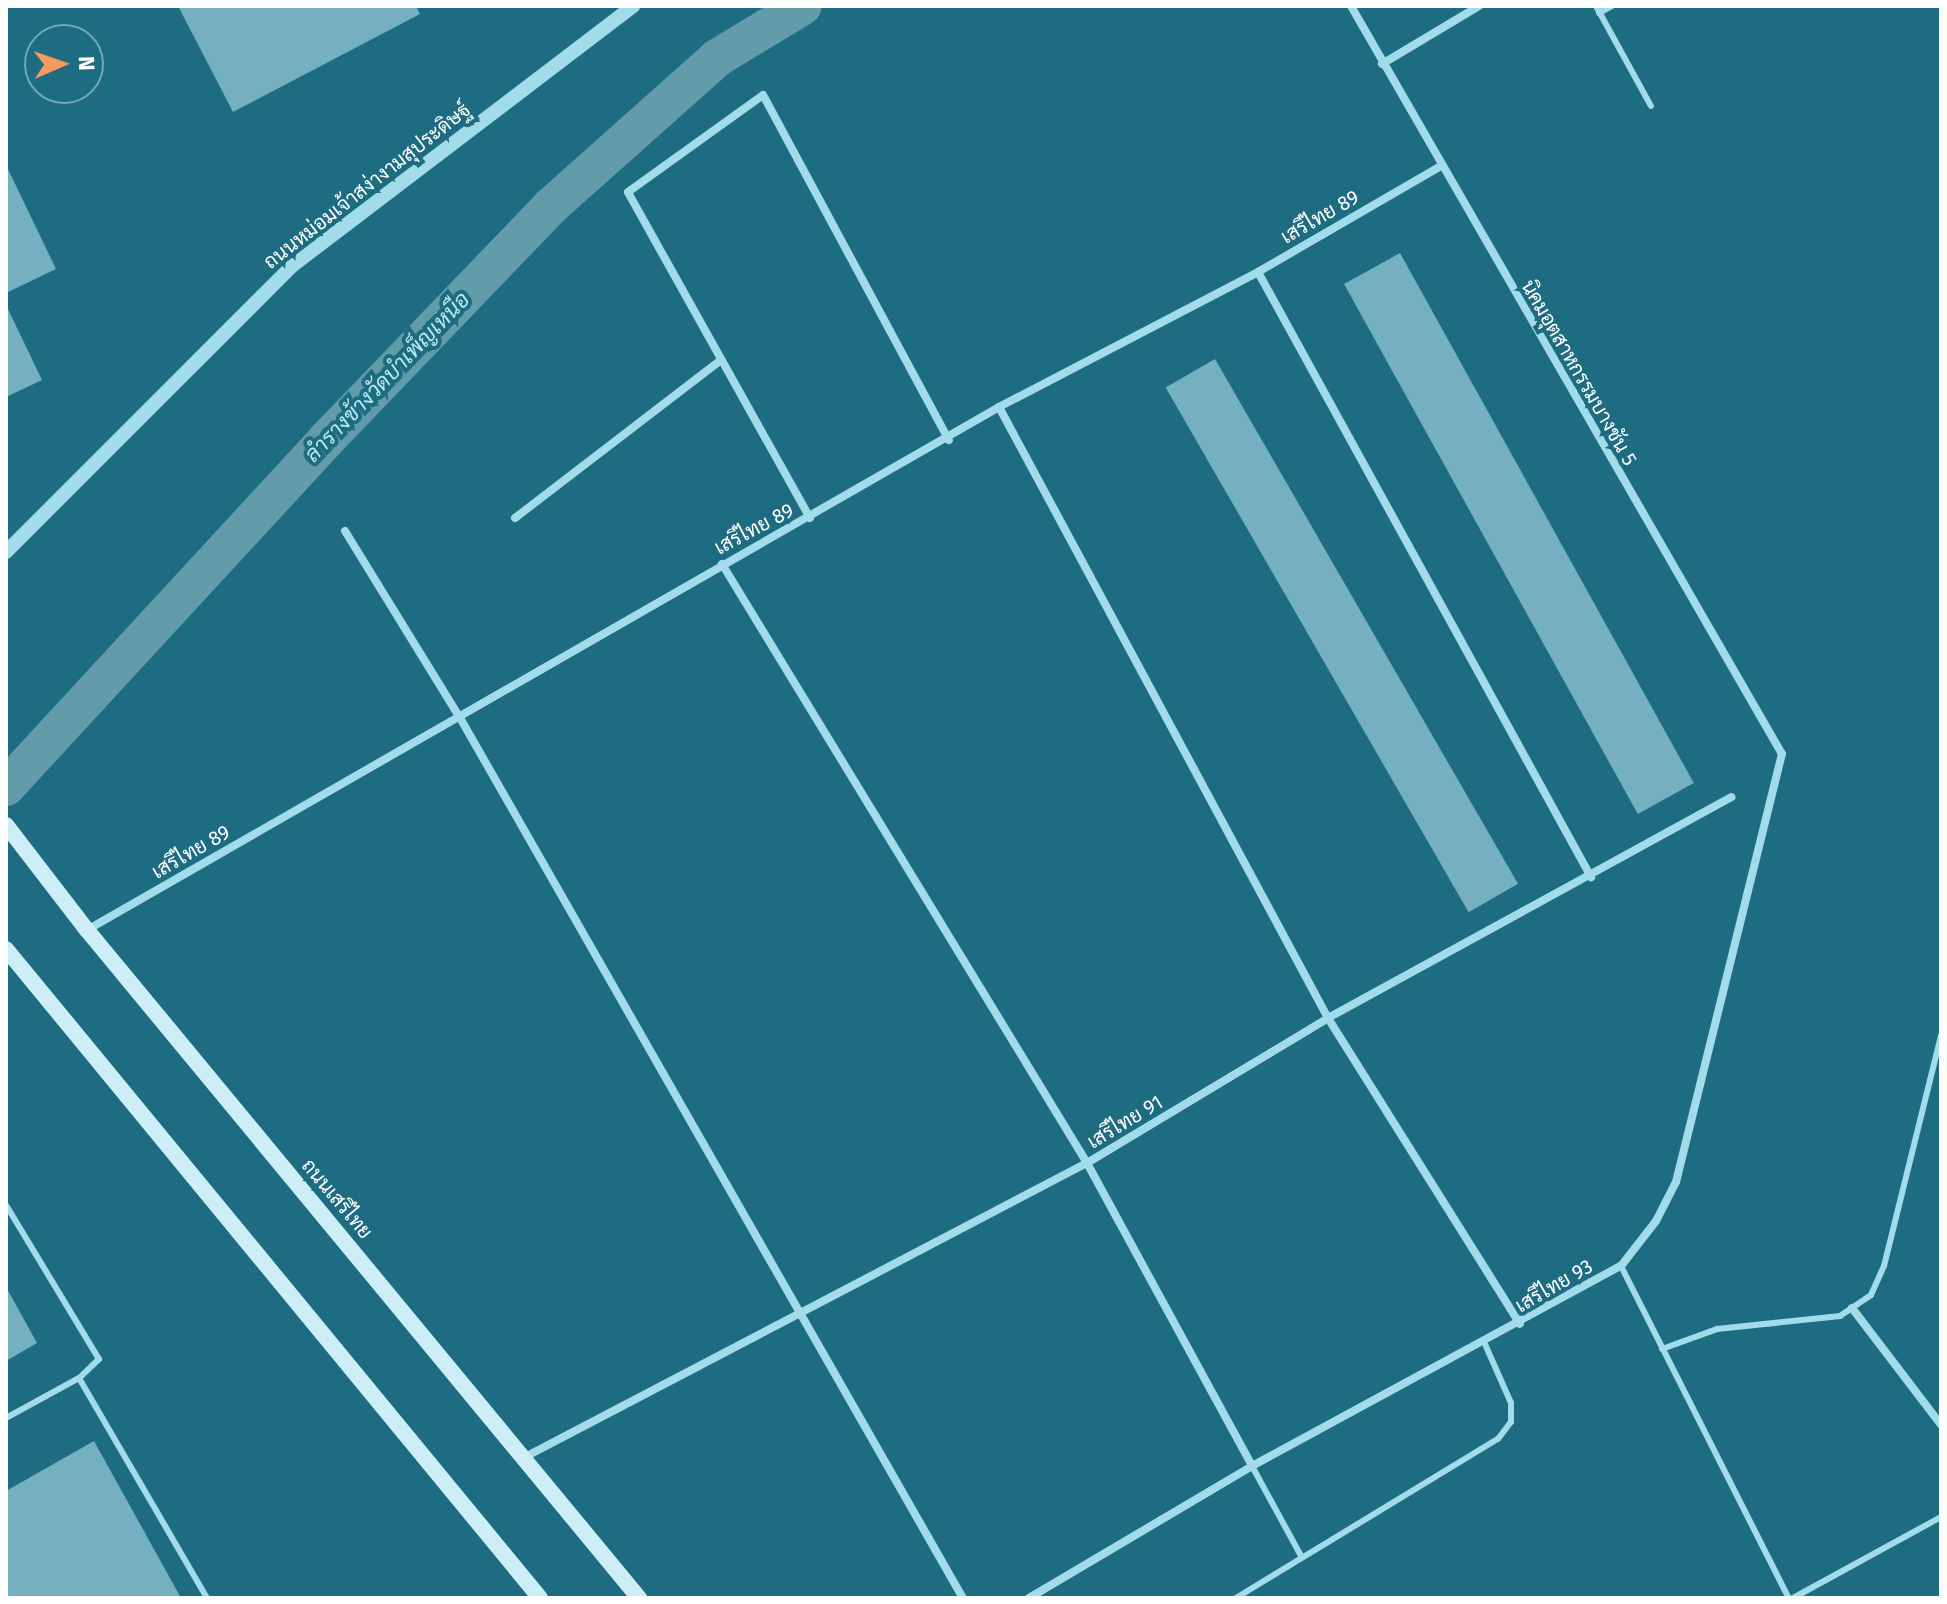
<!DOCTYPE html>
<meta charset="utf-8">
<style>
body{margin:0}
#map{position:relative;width:1947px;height:1604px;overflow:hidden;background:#1d6c81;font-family:"Fira Sans",Sarabun,sans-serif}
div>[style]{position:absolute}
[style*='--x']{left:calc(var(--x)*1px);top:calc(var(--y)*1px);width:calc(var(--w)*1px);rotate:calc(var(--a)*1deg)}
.canal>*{height:38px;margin:-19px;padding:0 19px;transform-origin:19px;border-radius:19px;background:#629caa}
.building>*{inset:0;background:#74b0c0;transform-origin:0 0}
.service>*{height:6px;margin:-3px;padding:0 3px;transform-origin:3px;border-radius:3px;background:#a2dbe9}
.minor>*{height:8px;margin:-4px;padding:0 4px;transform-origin:4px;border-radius:4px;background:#a2dbe9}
.tertiary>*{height:14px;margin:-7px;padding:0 7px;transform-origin:7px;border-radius:7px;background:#a2dbe9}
.secondary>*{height:16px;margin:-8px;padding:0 8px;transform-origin:8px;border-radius:8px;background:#cdeef7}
span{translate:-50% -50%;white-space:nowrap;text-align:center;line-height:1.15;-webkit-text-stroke:8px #1d6c81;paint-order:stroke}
.street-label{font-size:20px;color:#fff}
.water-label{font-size:22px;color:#b9e8f3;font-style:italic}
.frame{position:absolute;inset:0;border:8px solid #fff;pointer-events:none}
.north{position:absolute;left:24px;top:24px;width:80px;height:80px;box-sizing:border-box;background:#1d6c81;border:2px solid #77a7b3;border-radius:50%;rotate:88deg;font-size:22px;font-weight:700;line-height:32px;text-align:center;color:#fff}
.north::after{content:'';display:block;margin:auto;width:28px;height:36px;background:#f99860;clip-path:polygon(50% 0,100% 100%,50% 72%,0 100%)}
</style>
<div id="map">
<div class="canal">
<div style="--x:6;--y:787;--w:472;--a:-47.3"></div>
<div style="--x:326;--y:440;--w:323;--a:-46.1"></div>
<div style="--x:550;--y:207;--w:224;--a:-41.7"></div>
<div style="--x:717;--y:58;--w:100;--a:-31.2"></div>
</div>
<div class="building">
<div style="clip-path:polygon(178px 6px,416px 6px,420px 14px,233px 112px)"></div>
<div style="clip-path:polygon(6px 165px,56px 269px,6px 293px)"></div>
<div style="left:1400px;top:253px;width:606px;height:64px;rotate:61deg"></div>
<div style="clip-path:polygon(6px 305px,42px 380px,6px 397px)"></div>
<div style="left:1215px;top:359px;width:606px;height:57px;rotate:60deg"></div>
<div style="clip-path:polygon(6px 1287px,37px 1343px,6px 1361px)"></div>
<div style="clip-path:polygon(94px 1441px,181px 1598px,6px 1598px,6px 1491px)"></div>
</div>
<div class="service">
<div style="--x:1596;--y:6;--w:114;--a:61.2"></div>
<div style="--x:1599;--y:13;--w:15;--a:-28"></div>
<div style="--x:6;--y:1205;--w:180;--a:58.9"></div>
<div style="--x:99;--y:1359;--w:28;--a:136"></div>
<div style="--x:79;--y:1378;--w:83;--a:151.3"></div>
<div style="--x:1621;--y:1266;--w:372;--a:63.2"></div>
<div style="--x:1662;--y:1349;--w:59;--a:-20"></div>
<div style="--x:1717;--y:1329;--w:124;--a:-6"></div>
<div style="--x:1840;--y:1316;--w:37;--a:-34"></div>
<div style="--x:1871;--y:1295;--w:32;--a:-66"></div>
<div style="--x:1884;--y:1266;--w:238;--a:-76.1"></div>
<div style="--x:79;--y:1378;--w:255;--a:59.8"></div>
<div style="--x:1252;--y:1466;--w:102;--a:61.4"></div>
<div style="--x:1236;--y:1598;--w:306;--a:-31.3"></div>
<div style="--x:1498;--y:1439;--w:21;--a:-53"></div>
<div style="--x:1511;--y:1422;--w:19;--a:-90"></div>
<div style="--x:1511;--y:1403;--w:64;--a:-113.8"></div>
<div style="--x:1793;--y:1598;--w:169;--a:-28.7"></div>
</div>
<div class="minor">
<div style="--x:1382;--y:64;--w:113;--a:-30.9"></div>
<div style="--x:1258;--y:272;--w:691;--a:61.17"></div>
<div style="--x:999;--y:407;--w:694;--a:61.7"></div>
<div style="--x:1328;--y:1018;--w:361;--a:57.9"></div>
<div style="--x:515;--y:518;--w:260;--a:-37.5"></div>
<div style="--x:810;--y:518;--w:373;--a:-119.2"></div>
<div style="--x:628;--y:192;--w:166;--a:-35.7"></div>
<div style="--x:763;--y:95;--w:392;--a:61.7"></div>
<div style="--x:345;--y:531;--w:217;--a:58.4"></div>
<div style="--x:459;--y:716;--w:1016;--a:60.26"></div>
<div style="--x:722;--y:564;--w:701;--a:58.64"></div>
<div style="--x:1087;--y:1163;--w:345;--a:61.4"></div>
<div style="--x:87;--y:930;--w:1051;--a:-29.83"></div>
<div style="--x:999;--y:407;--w:292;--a:-27.5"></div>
<div style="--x:1258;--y:272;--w:211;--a:-30.1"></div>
<div style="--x:1852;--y:1308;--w:147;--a:52.7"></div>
<div style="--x:525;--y:1457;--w:634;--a:-27.62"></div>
<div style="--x:1087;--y:1163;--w:281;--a:-31"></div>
<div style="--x:1328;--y:1018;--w:460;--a:-28.7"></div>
<div style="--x:1029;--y:1598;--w:259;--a:-30.6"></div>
<div style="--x:1252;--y:1466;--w:420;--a:-28.5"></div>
<div style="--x:1621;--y:1266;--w:57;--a:-52.1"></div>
<div style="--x:1656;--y:1221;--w:44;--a:-62.9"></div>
<div style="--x:1676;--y:1182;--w:441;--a:-76.1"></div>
<div style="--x:1782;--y:754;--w:863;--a:-119.95"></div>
</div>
<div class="tertiary">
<div style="--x:6;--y:552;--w:404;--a:-45"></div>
<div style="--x:292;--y:266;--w:429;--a:-37.3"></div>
</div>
<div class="secondary">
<div style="--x:6;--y:825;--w:133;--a:52.4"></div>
<div style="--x:87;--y:930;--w:867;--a:50.43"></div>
<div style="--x:6;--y:949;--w:840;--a:50.55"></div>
</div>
<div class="street-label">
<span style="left:367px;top:186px;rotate:-38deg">ถนนหม่อมเจ้าสง่างามสุประดิษฐ์</span>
<span style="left:1320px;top:217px;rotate:-30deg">เสรีไทย 89</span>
<span style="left:1579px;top:373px;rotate:60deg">นิคมอุตสาหกรรมบางชัน 5</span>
<span style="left:754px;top:529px;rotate:-28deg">เสรีไทย 89</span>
<span style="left:191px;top:852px;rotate:-30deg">เสรีไทย 89</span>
<span style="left:1125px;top:1122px;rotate:-31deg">เสรีไทย 91</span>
<span style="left:337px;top:1199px;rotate:50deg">ถนนเสรีไทย</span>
<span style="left:1554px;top:1286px;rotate:-30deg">เสรีไทย 93</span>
</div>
<div class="water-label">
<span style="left:387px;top:377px;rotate:-46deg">ลำรางข้างวัดบำเพ็ญเหนือ</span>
</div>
<div class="frame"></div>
<div class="north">N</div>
</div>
